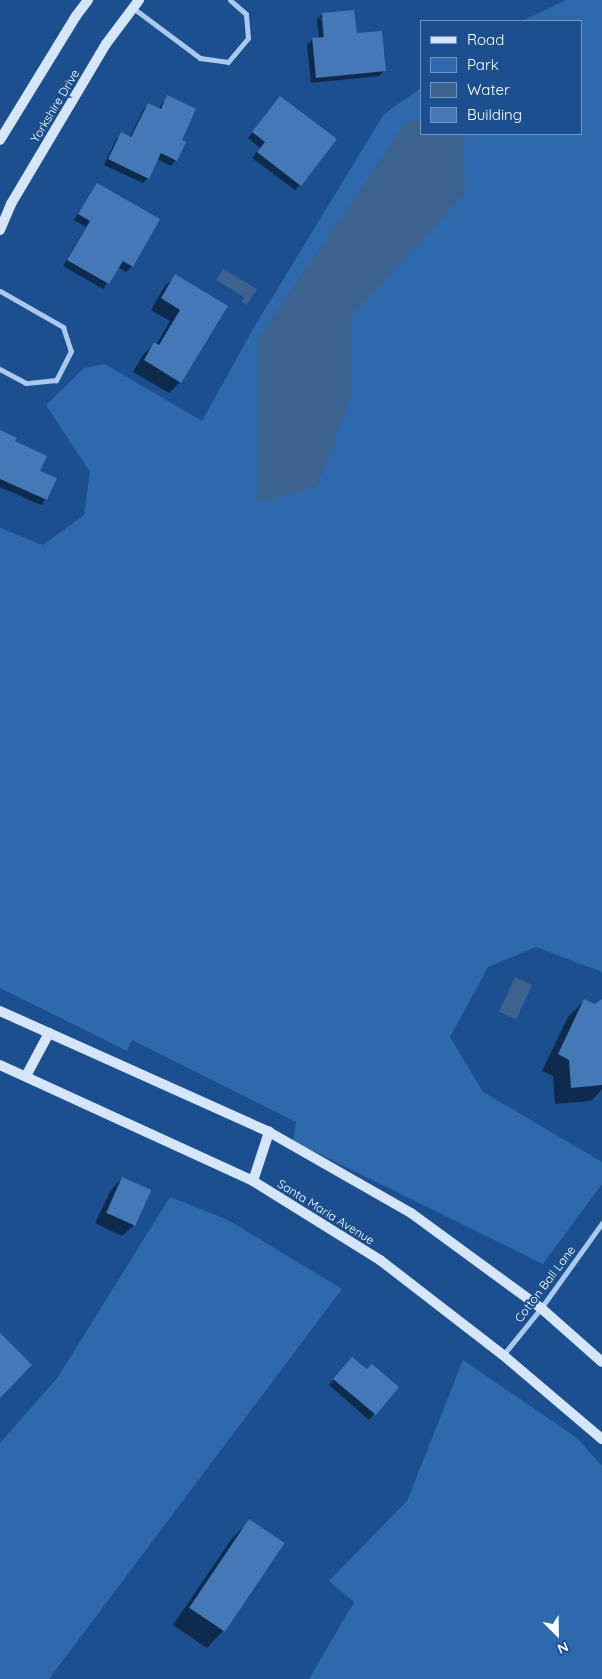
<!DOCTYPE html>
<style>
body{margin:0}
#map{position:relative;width:602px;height:1679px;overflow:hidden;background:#1b4f8f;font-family:Quicksand,sans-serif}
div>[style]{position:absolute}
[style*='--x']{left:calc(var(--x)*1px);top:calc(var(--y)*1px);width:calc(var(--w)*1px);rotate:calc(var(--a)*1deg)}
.green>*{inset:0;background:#2e69ad}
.water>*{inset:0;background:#3c6290;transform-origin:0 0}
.shadow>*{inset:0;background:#0007}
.building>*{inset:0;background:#4478b7;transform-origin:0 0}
.street>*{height:5px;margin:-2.5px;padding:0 2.5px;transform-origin:2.5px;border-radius:2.5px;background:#a9c9ee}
.secondary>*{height:10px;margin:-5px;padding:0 5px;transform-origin:5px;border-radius:5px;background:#d6e6fa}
span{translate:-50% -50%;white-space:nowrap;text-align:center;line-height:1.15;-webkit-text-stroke:4px #1b4f8f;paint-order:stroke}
.street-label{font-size:12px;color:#fff}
.legend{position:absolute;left:420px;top:20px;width:162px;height:115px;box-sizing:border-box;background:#1b4f8f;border:1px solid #7695bc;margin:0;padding:6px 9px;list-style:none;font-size:15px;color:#fff}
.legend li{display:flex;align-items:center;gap:10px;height:25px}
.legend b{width:25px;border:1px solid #7695bc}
.north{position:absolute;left:532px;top:1609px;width:50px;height:50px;-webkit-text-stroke:4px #1b4f8f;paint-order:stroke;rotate:157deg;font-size:14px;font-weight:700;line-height:20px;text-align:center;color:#fff}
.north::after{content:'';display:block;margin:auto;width:18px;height:22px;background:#fff;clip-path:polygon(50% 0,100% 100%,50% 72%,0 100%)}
</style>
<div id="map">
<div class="green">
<div style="clip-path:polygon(566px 0,602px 0,602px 972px,536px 947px,488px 967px,450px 1037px,483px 1092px,602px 1162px,602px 1184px,543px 1264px,293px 1141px,296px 1122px,132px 1040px,127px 1051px,0 988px,0 528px,43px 545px,84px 515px,90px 472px,46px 405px,84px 368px,105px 364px,202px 421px,253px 329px,384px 114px,421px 88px,421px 134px,581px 134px,581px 21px,522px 21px)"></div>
<div style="clip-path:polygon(170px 1197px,228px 1220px,342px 1289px,49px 1679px,0 1679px,0 1443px,58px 1377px)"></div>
<div style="clip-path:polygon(463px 1360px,577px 1438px,602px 1466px,602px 1679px,309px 1679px,354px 1602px,329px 1581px,407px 1501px)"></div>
</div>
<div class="water">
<div style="clip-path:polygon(421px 119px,421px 134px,464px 134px,465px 194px,352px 316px,352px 394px,317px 487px,258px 503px,258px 338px,406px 122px)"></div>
<div style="clip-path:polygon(223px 269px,257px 289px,247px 305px,242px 302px,244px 297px,216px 280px)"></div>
<div style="left:515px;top:977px;width:19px;height:38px;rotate:25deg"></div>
</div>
<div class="shadow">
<div style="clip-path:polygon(evenodd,322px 14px,355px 34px,385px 70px,379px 76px,311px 83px,307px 45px,313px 39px,319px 38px,317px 20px,322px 14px,321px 17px,323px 17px,326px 43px,324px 43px,321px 17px)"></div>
<div style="clip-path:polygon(168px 97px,180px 140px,176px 160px,171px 166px,157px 159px,148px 178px,143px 183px,104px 165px,116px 139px,122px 134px,129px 138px,143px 110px,148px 104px,158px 109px)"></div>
<div style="clip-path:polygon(275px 103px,300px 185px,295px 190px,252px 158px,260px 148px,248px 138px)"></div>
<div style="clip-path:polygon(97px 185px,132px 266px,126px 272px,118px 267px,103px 289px,63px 266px,86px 227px,74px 220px)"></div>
<div style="clip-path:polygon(176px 276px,226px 306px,180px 382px,169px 393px,133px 372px,143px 355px,154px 344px,156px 345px,170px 321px,151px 310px,164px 287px)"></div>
<div style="clip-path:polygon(0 431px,14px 442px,38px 471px,46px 499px,41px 505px,0 487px)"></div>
<div style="clip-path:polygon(585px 1000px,596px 1005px,602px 1001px,602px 1089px,591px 1101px,555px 1104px,553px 1076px,542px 1071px,568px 1017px)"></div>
<div style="clip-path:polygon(122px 1178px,134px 1225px,122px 1236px,95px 1223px,111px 1190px)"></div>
<div style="clip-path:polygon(347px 1364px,367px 1371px,398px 1387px,369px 1420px,329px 1385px)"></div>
<div style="clip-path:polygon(250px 1521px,223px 1631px,207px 1648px,173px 1625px,233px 1537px)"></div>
</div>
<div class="building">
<div style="clip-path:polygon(354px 10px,357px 33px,382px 31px,386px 71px,316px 78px,312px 38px,324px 37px,322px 13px)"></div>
<div style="clip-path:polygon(167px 95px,196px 109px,182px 140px,186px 142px,177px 161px,161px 153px,149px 179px,108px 159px,121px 132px,131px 137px,148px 103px,161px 109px)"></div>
<div style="clip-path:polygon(280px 96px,337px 139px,301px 186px,257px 152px,265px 142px,252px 132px)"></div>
<div style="clip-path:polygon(97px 183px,160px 219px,133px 267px,123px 261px,109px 284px,67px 260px,90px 221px,78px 214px)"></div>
<div style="clip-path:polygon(175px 274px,228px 306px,181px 383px,144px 360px,154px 342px,159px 345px,180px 310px,161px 298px)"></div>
<div style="clip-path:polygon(0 430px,17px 438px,15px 441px,47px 456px,40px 471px,57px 478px,47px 500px,0 479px)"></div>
<div style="clip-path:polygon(584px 999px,595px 1004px,602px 999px,602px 1085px,571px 1088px,569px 1060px,558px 1054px)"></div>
<div style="left:122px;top:1177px;width:32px;height:39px;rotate:24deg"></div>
<div style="clip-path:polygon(0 1333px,32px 1365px,0 1398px)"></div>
<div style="clip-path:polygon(352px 1357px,367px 1369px,372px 1364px,399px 1387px,376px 1415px,333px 1379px)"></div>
<div style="left:249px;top:1519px;width:43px;height:107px;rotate:34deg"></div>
</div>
<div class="street">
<div style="--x:133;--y:8;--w:84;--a:36.7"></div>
<div style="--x:200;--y:58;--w:28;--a:8"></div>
<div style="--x:228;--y:62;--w:31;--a:-50"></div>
<div style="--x:248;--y:38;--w:24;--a:-95"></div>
<div style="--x:246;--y:14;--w:21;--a:-139"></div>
<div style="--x:0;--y:291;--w:73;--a:29.7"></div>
<div style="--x:63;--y:327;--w:25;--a:72"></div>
<div style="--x:71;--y:351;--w:33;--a:117"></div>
<div style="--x:56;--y:380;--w:30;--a:174"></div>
<div style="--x:26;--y:383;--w:30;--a:-152"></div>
<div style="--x:503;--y:1355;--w:60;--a:-51"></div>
<div style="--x:541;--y:1308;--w:105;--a:-54.3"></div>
</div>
<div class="secondary">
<div style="--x:0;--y:140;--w:145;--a:-58.5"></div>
<div style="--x:76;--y:16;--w:20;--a:-53"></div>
<div style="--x:0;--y:230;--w:28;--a:-67"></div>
<div style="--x:11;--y:204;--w:186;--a:-59.3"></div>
<div style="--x:106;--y:44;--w:55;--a:-53.1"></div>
<div style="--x:0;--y:1011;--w:295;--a:24.2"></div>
<div style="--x:269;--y:1132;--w:163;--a:29.7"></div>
<div style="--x:411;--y:1213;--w:161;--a:36.2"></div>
<div style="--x:541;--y:1308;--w:81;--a:41.5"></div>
<div style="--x:0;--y:1065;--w:278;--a:24.6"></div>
<div style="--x:253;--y:1181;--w:150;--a:31.9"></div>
<div style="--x:380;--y:1260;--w:155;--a:37.7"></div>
<div style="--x:503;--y:1355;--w:130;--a:40.3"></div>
<div style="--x:26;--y:1076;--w:49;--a:-61.9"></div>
<div style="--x:253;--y:1181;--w:52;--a:-71.9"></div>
</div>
<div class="street-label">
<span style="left:55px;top:106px;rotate:-59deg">Yorkshire Drive</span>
<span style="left:326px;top:1212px;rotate:32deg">Santa Maria Avenue</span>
<span style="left:545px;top:1284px;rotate:-53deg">Cotton Ball Lane</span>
</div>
<ul class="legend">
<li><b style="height:6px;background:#d6e6fa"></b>Road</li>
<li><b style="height:14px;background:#2e69ad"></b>Park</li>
<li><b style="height:14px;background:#3c6290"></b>Water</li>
<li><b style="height:14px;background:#4478b7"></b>Building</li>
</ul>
<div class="north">N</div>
</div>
